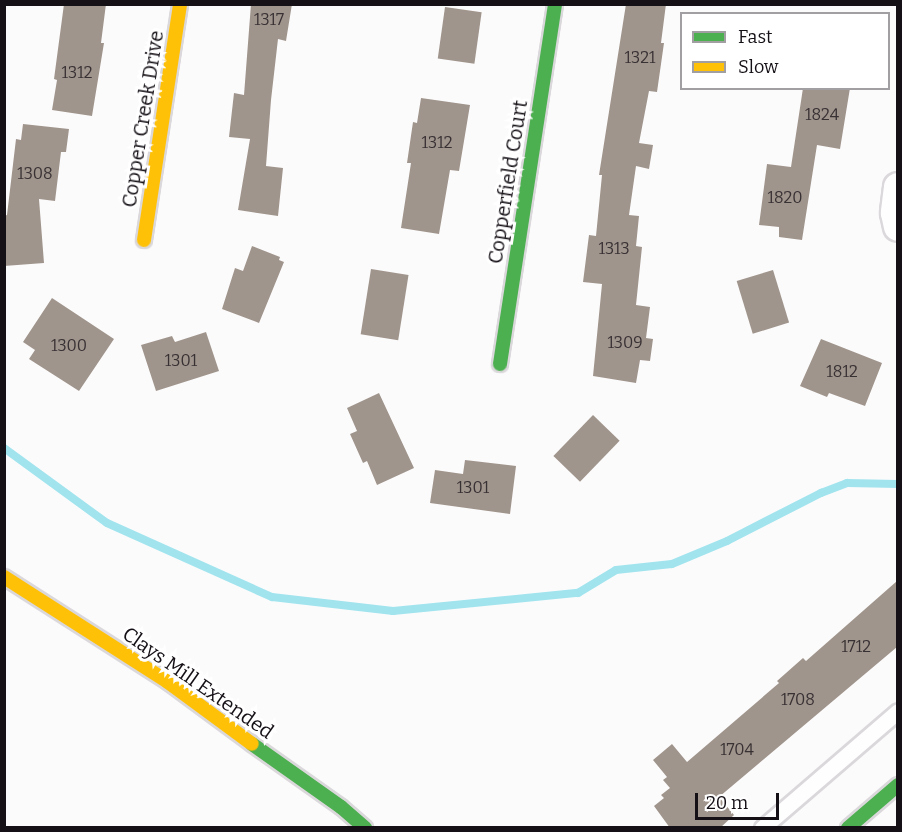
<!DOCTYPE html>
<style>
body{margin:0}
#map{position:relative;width:902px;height:832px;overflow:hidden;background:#fcfbfc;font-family:Bitter,serif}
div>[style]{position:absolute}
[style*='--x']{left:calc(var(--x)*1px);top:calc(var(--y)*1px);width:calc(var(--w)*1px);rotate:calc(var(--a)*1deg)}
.stream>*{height:8px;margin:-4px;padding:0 4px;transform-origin:4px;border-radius:4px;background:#a1e4ee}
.building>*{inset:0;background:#a0958c;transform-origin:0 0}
.roads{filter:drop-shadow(2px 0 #dbd8db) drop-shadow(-2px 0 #dbd8db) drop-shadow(0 2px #dbd8db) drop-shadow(0 -2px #dbd8db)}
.lane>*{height:15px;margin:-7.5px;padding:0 7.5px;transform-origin:7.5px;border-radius:7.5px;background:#fffeff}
.street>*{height:28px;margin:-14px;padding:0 14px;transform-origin:14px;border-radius:14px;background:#fffeff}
.fast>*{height:14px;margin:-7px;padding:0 7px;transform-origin:7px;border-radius:7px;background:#4caf50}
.slow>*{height:14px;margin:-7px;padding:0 7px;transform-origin:7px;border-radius:7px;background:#ffc107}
span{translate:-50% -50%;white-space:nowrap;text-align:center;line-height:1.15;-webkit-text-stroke:6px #fff;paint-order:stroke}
.number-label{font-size:16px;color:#383134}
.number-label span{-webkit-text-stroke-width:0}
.street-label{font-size:20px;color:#151016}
.frame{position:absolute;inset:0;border:6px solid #151016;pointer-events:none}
.legend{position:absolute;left:680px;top:12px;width:210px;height:78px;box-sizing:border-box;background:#fff;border:2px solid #a19fa2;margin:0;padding:8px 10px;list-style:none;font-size:18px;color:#151016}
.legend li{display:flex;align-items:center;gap:12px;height:30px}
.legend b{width:30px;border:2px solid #a19fa2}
.scale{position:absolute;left:695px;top:793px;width:84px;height:27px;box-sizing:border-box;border:3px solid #151016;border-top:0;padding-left:8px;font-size:18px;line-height:21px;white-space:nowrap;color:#151016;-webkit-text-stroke:4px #fff;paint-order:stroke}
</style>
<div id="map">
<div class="stream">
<div style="--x:4;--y:448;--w:127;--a:36.1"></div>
<div style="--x:107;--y:523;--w:181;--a:24.2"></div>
<div style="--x:272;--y:597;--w:122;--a:6.6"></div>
<div style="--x:393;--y:611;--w:186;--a:-5.6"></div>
<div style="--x:578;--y:593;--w:44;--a:-31.2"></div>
<div style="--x:616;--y:570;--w:56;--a:-6.1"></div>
<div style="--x:672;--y:564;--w:60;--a:-22.7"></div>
<div style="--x:727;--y:541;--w:106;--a:-27.1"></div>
<div style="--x:821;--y:493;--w:28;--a:-21"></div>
<div style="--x:847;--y:483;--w:51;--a:1.1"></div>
</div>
<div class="building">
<div style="clip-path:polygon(64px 4px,106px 4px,101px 43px,104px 43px,92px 116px,52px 110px,57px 80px,54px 79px)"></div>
<div style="clip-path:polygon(251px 4px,292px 4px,286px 41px,278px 39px,271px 100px,266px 166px,283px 168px,278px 216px,238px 210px,250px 139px,229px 137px,234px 93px,244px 95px)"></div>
<div style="clip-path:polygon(626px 4px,666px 4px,661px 43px,664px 43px,657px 92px,649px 91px,639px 143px,653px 145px,649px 169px,636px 166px,629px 215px,639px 216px,636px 246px,642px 247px,636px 305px,650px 307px,646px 338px,653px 339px,650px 361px,640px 360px,636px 383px,593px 376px,602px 284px,583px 282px,589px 235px,596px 236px,602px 175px,599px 175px)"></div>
<div style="left:445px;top:7px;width:37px;height:52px;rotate:8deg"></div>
<div style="clip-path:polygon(803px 88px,850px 88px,840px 149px,817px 145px,802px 240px,779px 237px,779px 227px,759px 225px,767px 164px,791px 167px)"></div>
<div style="clip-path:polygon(421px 98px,470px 105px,459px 171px,450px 170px,439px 234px,401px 228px,411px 163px,407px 163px,413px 122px,417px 123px)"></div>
<div style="clip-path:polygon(23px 124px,69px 129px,66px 152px,61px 152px,55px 201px,39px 199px,44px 263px,4px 266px,4px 216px,7px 215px,16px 139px,21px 140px)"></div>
<div style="clip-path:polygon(252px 246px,280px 257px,279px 260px,284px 262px,259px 323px,222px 309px,235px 268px,243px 271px)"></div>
<div style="left:371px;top:269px;width:38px;height:66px;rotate:9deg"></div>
<div style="left:773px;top:270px;width:55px;height:38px;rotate:73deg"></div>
<div style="clip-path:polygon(52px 298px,114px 339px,79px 391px,29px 359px,35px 350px,23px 342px)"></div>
<div style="clip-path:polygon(206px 332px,219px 371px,156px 391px,141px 345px,172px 336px,175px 342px)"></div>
<div style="clip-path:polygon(821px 339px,882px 363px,865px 406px,829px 393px,827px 397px,800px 386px)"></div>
<div style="clip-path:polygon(379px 393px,414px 468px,377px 485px,367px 461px,363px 463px,350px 434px,357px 431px,347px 408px)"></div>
<div style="left:593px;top:415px;width:37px;height:57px;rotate:44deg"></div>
<div style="clip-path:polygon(465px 460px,516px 466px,510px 514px,430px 503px,435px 470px,463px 474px)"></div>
<div style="clip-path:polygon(897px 581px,897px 647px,719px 797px,734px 815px,720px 828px,670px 828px,654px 806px,664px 798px,661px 795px,670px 788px,663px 780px,667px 777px,653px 760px,672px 744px,687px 762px,779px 683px,777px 681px,803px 658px,806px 661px)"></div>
</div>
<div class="roads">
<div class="lane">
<div style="--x:762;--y:828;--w:179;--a:-40.7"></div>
</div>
<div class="street">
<div style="--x:898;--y:187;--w:26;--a:97"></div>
<div style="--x:895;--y:213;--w:14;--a:78"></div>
</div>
<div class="fast">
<div style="--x:500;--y:364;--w:364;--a:-81.3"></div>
<div style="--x:252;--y:744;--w:109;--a:35.3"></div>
<div style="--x:341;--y:807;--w:32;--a:41"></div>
<div style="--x:848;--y:828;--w:66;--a:-40.7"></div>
</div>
<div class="slow">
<div style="--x:144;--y:240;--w:239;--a:-81.3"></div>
<div style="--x:4;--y:577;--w:195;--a:32.6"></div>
<div style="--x:168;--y:682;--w:104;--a:36.4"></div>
</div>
</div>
<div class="number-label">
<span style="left:269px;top:20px">1317</span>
<span style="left:640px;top:58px">1321</span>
<span style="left:77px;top:73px">1312</span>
<span style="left:822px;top:115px">1824</span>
<span style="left:437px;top:143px">1312</span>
<span style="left:35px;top:174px">1308</span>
<span style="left:785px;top:198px">1820</span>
<span style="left:614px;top:249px">1313</span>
<span style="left:625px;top:343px">1309</span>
<span style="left:69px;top:346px">1300</span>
<span style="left:181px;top:361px">1301</span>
<span style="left:842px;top:372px">1812</span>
<span style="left:473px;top:488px">1301</span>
<span style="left:856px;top:647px">1712</span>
<span style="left:798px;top:700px">1708</span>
<span style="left:737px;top:750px">1704</span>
</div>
<div class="street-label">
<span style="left:143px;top:119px;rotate:-81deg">Copper Creek Drive</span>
<span style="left:508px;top:182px;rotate:-81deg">Copperfield Court</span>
<span style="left:198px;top:683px;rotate:35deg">Clays Mill Extended</span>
</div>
<div class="frame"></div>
<ul class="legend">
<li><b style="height:8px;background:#4caf50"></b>Fast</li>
<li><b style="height:8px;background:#ffc107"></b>Slow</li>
</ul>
<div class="scale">20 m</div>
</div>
